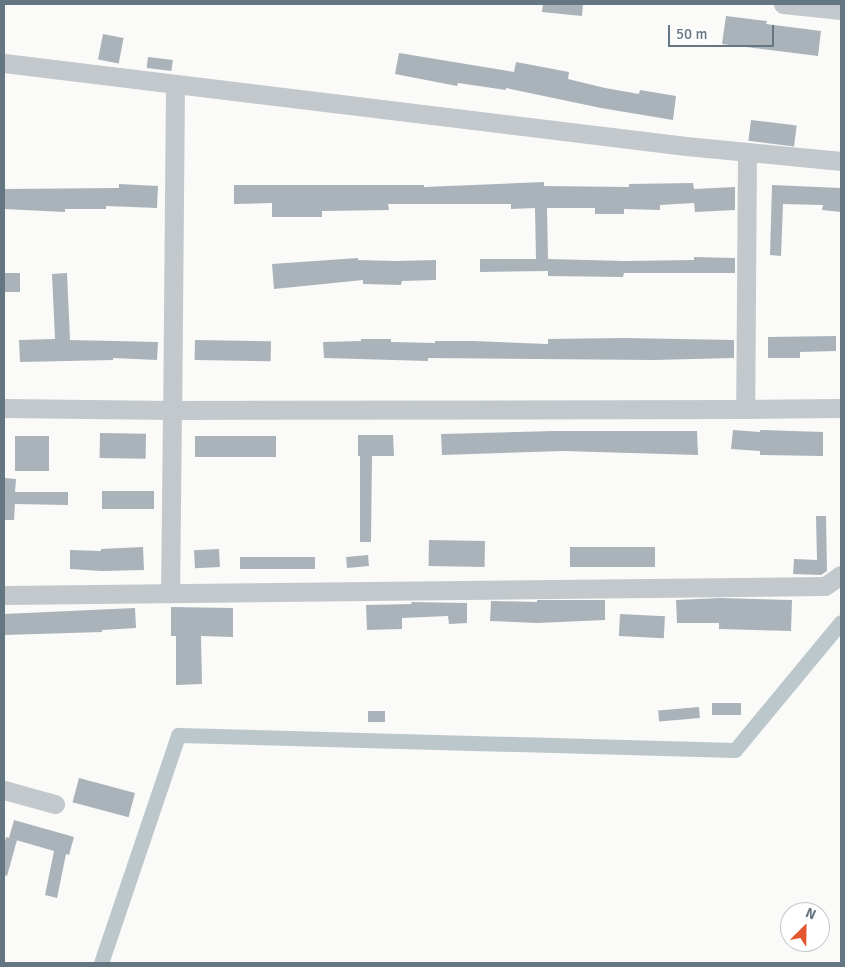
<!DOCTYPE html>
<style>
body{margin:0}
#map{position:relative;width:845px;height:967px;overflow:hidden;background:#fafaf8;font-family:Signika,sans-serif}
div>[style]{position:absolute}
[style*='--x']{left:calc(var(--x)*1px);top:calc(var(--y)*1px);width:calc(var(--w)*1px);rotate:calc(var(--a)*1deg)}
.canal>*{height:15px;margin:-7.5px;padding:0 7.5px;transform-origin:7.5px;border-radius:7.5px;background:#bbc7cb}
.building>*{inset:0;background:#aab3b9;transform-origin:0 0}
.minor>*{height:19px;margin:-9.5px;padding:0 9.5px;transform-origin:9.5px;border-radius:9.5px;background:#c3c8cc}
span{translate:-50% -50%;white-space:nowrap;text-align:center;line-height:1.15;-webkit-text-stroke:5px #fff;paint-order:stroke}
.frame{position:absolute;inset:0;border:5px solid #657683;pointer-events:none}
.north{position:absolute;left:780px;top:902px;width:50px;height:50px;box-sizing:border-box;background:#fff;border:1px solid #c1c8cd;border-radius:50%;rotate:23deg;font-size:14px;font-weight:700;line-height:20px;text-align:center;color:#657683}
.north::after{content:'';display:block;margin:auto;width:18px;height:22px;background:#e4572e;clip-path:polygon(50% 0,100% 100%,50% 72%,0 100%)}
.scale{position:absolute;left:668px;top:25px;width:106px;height:22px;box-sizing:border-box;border:2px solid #657683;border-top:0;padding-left:6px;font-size:15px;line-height:18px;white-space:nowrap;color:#657683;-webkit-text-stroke:4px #fff;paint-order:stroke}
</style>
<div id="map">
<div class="canal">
<div style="--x:101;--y:963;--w:241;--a:-71.3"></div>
<div style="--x:178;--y:735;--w:557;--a:1.54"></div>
<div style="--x:735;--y:750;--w:166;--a:-50.4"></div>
</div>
<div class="building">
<div style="clip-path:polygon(543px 4px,583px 4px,582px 16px,542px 12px)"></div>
<div style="clip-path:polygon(726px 16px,767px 21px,766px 24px,821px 31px,818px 56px,722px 44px)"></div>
<div style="left:103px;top:34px;width:21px;height:26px;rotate:11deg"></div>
<div style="clip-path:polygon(399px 53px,514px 72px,516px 62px,569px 72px,568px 79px,605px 88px,639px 94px,640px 90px,676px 96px,673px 120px,601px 108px,506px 88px,506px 90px,458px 83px,457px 86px,395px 74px)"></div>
<div style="left:148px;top:57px;width:25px;height:11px;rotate:7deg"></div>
<div style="left:751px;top:120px;width:46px;height:21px;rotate:7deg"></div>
<div style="clip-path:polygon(544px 182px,544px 186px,629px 187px,629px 184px,693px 183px,694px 189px,735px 187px,735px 210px,695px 212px,694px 203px,660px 205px,660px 210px,624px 209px,624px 214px,595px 214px,595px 208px,547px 208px,548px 259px,624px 261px,694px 260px,694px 257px,735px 258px,735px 273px,624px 273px,623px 277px,548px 276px,548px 271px,480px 272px,480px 259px,536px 259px,535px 208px,511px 209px,511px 204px,388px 204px,389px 210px,322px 211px,322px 217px,272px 217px,272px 203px,234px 204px,234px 185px,424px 185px,424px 187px)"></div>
<div style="clip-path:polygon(119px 184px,158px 186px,157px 208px,106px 206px,106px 209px,65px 209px,65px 212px,4px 209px,4px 189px,119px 188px)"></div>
<div style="clip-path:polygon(772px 185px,841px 188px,841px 212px,822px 210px,823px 205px,783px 204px,781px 256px,770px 255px)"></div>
<div style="clip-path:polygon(358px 258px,358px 260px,395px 261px,436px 260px,436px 280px,402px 281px,401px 285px,363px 284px,363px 280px,274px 289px,272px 264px)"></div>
<div style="left:4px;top:273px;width:16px;height:19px"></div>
<div style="clip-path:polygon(67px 273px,70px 340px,158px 342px,157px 360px,113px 358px,113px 360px,20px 362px,19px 340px,55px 339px,52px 274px)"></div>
<div style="clip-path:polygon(836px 336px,836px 351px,800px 352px,800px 358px,768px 358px,768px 337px)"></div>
<div style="clip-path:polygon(624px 338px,734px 340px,734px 358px,654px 360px,428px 358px,428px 361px,324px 358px,323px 342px,361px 341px,361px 339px,391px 339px,391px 342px,435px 343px,435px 341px,473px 341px,548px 344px,548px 339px)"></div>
<div style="left:195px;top:340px;width:76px;height:20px;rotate:1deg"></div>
<div style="clip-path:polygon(733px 430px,760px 432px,760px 430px,823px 432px,823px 456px,760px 455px,760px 451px,731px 449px)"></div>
<div style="clip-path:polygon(554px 431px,697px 431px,698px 455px,563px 451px,442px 455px,441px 434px)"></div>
<div style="left:100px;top:433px;width:46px;height:25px;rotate:1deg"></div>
<div style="clip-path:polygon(358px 435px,393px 435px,394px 456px,372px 456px,371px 542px,360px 542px,360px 456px,358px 456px)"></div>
<div style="left:15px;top:436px;width:34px;height:35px"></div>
<div style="left:195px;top:436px;width:81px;height:21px"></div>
<div style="clip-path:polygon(5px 478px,16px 479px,15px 492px,68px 492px,68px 505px,15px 504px,14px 520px,4px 520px)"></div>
<div style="left:154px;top:491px;width:18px;height:52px;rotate:90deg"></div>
<div style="clip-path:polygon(816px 516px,826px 516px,827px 571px,821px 575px,793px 574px,794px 559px,817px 560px)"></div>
<div style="left:429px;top:540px;width:56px;height:26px;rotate:1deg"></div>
<div style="clip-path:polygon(143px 547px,144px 570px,102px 571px,70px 569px,70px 550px,101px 551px,101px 549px)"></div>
<div style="left:655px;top:547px;width:20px;height:85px;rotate:90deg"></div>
<div style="left:219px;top:549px;width:18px;height:25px;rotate:87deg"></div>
<div style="left:368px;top:555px;width:11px;height:22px;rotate:85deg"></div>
<div style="left:315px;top:557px;width:12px;height:75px;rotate:90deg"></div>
<div style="clip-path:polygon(720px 598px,792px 600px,791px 631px,719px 629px,719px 623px,677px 623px,676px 600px)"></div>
<div style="clip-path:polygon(537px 600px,605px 600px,605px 620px,537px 623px,490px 621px,491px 601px,537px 602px)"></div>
<div style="clip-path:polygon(411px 602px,467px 603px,467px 623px,449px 624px,448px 616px,402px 618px,402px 629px,367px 630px,366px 605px,412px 604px)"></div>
<div style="clip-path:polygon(171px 607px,233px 608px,233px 637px,201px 636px,202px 684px,176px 685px,176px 636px,171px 636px)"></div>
<div style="clip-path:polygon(135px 608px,136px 628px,102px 630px,102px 632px,4px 635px,4px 614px)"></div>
<div style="left:620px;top:614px;width:45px;height:22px;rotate:3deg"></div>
<div style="left:741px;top:703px;width:12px;height:29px;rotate:90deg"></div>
<div style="left:699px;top:707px;width:11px;height:41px;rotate:85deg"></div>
<div style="left:368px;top:711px;width:17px;height:11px"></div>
<div style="left:79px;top:778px;width:58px;height:25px;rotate:15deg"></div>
<div style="clip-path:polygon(14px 820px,74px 837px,69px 855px,66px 854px,57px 898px,45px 895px,54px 851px,9px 838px)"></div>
<div style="clip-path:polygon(6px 837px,17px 840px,7px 876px,4px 875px,4px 846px)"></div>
</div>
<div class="minor">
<div style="--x:783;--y:4;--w:58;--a:5.9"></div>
<div style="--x:4;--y:63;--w:687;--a:6.94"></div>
<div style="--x:686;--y:146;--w:156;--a:5.5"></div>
<div style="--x:175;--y:85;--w:325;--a:90.5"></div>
<div style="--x:172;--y:410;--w:573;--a:-0.1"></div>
<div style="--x:747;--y:152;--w:257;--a:90.4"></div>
<div style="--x:745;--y:409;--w:96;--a:-0.6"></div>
<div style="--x:4;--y:408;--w:168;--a:0.7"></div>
<div style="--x:172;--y:410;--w:183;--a:90.6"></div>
<div style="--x:4;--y:595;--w:821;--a:-0.63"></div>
<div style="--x:825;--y:586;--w:19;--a:-35"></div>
<div style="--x:4;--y:790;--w:53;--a:15.4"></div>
</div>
<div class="frame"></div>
<div class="north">N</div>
<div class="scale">50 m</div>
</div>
